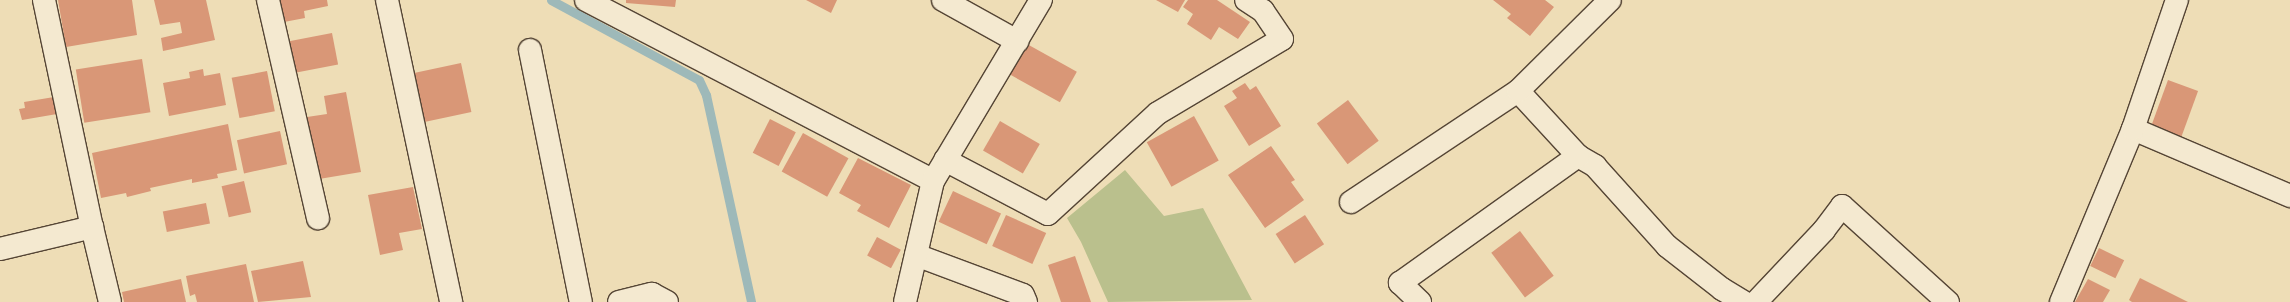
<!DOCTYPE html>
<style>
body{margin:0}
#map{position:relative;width:2290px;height:302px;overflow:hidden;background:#eeddb6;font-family:"IM FELL French Canon",serif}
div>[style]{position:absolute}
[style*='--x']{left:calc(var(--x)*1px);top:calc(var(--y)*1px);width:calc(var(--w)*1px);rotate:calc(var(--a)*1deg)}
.green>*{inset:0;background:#bac08d}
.stream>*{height:9px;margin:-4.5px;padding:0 4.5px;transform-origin:4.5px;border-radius:4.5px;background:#9eb9b9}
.building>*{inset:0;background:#d99777;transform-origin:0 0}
.roads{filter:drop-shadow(1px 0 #554535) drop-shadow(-1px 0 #554535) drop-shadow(0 1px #554535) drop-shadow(0 -1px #554535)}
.minor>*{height:22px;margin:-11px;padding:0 11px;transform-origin:11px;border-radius:11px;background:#f4e9d0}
span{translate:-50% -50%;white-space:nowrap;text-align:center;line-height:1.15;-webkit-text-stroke:4px #f4e9d0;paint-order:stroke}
</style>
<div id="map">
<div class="green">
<div style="clip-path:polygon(1125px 170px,1164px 216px,1203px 208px,1252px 300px,1108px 302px,1081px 242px,1067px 218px)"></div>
</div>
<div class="stream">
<div style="--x:551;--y:0;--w:168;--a:28.4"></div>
<div style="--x:699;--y:80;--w:17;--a:65"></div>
<div style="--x:706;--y:95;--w:212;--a:77.7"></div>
</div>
<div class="building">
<div style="clip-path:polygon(58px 0,132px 0,137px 35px,66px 47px)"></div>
<div style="clip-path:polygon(154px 0,206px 0,215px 40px,163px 51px,161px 38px,182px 33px,180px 22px,160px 25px)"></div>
<div style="clip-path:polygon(279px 0,327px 0,328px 6px,304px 11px,305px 18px,284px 22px)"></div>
<div style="clip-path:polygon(626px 0,676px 0,675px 7px,626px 3px)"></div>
<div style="clip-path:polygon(806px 0,837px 0,831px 13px)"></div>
<div style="clip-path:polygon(1156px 0,1185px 0,1178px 12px)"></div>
<div style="clip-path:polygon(1188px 0,1217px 0,1250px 22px,1238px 39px,1219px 27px,1211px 40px,1187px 24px,1193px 14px,1183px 7px)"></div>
<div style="clip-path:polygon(1493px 0,1545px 0,1554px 7px,1530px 36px,1507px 18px,1511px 14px)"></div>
<div style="left:332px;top:33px;width:32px;height:45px;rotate:79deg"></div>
<div style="left:1027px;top:44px;width:57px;height:35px;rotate:29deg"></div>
<div style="left:142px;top:59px;width:54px;height:67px;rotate:81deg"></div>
<div style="left:461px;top:63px;width:50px;height:48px;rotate:78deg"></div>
<div style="clip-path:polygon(203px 69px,204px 76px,220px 73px,226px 105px,169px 116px,163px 83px,190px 78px,189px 72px)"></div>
<div style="left:267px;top:71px;width:41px;height:36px;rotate:79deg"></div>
<div style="left:2168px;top:80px;width:32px;height:53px;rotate:20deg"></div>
<div style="clip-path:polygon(1245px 83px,1250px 90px,1256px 86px,1281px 126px,1249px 146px,1224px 106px,1237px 98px,1232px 91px)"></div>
<div style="clip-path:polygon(346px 92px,361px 172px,319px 179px,307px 117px,327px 114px,324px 96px)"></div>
<div style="clip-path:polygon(54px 97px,57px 114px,22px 120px,19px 109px,25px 108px,24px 102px)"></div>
<div style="left:1348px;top:100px;width:51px;height:39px;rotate:53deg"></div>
<div style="left:1194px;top:116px;width:51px;height:54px;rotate:61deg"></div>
<div style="left:770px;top:119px;width:29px;height:38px;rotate:27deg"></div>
<div style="left:1000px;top:121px;width:46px;height:34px;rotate:30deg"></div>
<div style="clip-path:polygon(228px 124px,237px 170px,217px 174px,218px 178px,192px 183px,192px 179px,150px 188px,151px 191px,127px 197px,126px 193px,101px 198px,92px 153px)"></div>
<div style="left:280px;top:131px;width:34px;height:44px;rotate:78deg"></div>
<div style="left:803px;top:133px;width:52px;height:44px;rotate:29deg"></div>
<div style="clip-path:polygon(1271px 146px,1295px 180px,1291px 182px,1304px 200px,1265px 228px,1228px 175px)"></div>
<div style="clip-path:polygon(858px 158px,911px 185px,889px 228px,857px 211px,861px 205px,839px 193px)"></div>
<div style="left:244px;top:181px;width:32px;height:23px;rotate:77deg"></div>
<div style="clip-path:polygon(413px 187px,422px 229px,399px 233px,403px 250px,380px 255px,368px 195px)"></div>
<div style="left:953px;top:191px;width:53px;height:34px;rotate:25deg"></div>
<div style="left:206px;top:203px;width:21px;height:44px;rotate:79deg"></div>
<div style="left:1006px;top:215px;width:44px;height:34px;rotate:24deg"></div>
<div style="left:1305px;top:215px;width:35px;height:35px;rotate:57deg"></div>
<div style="left:1520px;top:231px;width:56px;height:36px;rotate:53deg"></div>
<div style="left:877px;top:237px;width:27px;height:21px;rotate:28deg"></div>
<div style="left:2099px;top:248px;width:28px;height:20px;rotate:26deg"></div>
<div style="clip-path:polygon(1075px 256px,1091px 302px,1061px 302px,1048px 265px)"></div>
<div style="clip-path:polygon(303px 261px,311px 297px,258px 302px,251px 271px)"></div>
<div style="clip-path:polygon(246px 264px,254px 302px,197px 302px,195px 294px,190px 296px,186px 276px)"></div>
<div style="clip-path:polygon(2140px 278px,2188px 302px,2132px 302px,2129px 300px)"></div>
<div style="clip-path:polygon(181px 279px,186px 302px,124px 302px,122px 292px)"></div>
<div style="clip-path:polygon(2088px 279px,2110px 290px,2103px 302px,2075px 302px)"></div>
</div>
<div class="roads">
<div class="minor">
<div style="--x:44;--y:0;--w:232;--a:78.1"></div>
<div style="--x:92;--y:227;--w:77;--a:76.5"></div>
<div style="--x:268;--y:0;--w:224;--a:77.1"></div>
<div style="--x:387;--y:0;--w:309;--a:78"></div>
<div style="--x:586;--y:0;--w:391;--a:27.5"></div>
<div style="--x:943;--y:0;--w:85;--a:29"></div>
<div style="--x:530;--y:50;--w:257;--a:78.6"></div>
<div style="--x:2133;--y:129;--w:171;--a:23.1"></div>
<div style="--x:1578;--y:156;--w:20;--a:30"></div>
<div style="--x:1595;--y:166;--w:108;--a:48"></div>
<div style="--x:1667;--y:246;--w:70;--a:38"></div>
<div style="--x:1722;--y:289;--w:26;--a:31"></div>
<div style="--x:945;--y:160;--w:116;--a:27.7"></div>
<div style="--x:1048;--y:214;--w:149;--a:-42.6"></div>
<div style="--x:1158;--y:113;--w:144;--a:-30.8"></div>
<div style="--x:1282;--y:39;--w:34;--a:-124"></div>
<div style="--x:1263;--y:11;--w:20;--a:-147"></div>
<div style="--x:1351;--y:202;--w:201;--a:-33.6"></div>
<div style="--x:0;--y:249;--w:95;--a:-13.4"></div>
<div style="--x:916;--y:255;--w:114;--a:20.5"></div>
<div style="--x:1023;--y:295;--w:8;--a:67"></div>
<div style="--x:619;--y:302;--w:34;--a:-14"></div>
<div style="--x:652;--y:294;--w:17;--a:28"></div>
<div style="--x:905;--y:302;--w:124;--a:-77"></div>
<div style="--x:933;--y:181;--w:211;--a:-59.2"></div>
<div style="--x:1420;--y:302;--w:28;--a:-136"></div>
<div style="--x:1400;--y:283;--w:219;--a:-35.5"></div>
<div style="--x:1578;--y:156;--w:88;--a:-132.7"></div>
<div style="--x:1518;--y:91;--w:129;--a:-44.7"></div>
<div style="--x:1756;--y:302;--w:99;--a:-46.6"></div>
<div style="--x:1824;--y:230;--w:30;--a:-53"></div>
<div style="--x:1842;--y:206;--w:143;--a:42.2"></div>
<div style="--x:2061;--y:302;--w:187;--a:-67.4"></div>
<div style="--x:2133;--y:129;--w:136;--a:-71.2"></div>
</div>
</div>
</div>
